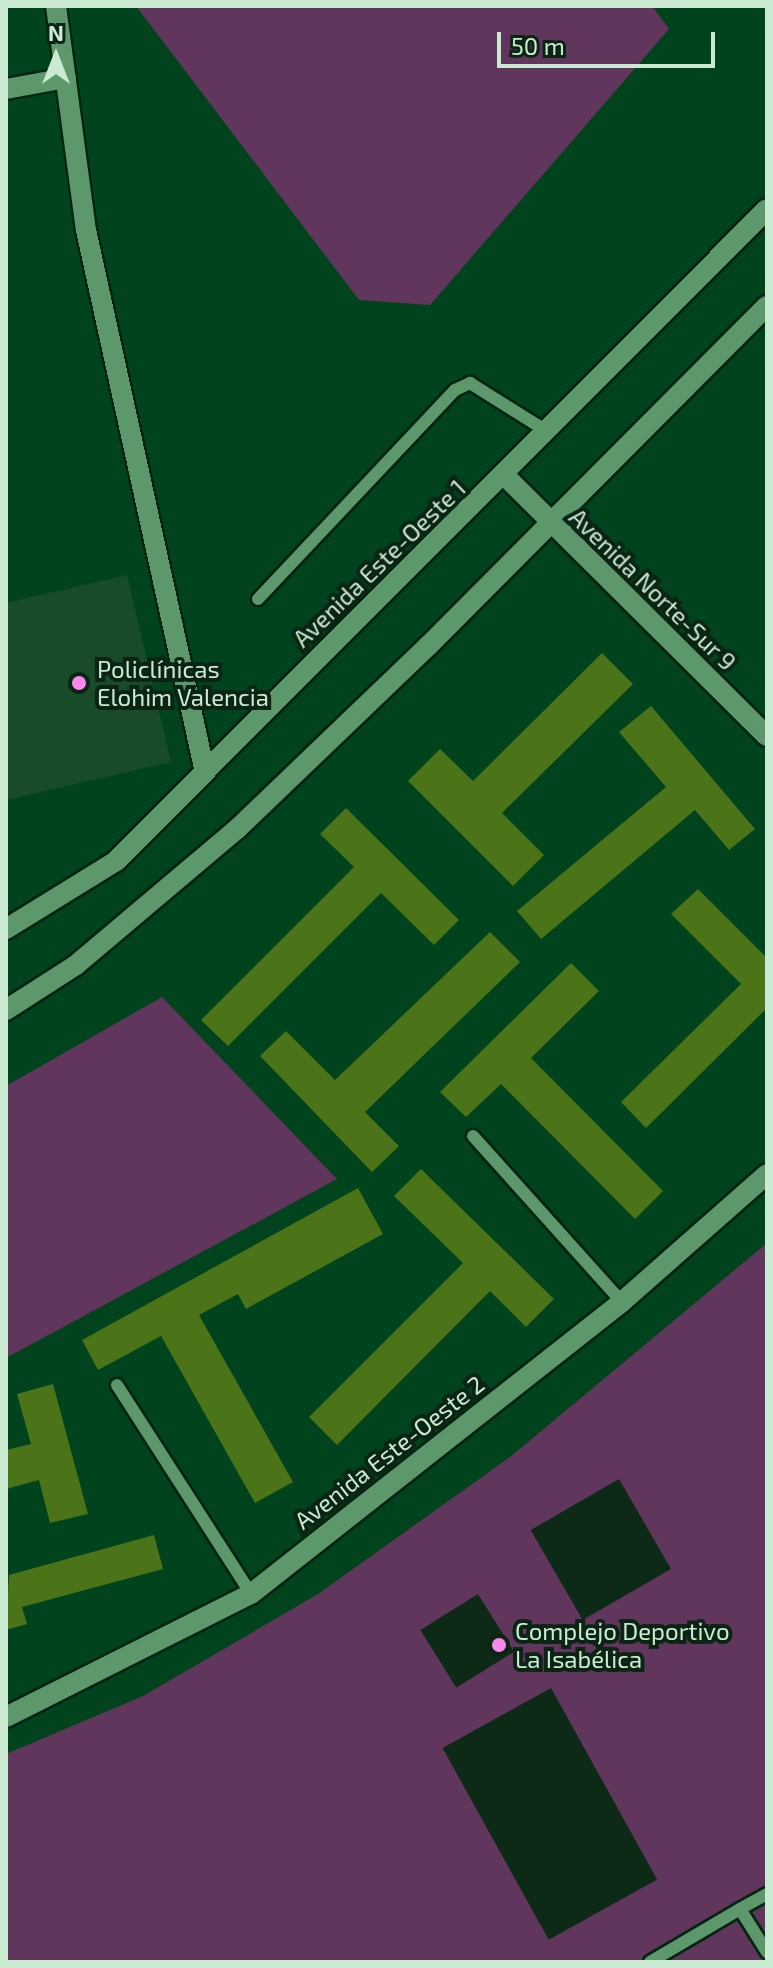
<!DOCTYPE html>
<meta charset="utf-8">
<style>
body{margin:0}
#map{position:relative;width:773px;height:1968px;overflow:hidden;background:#00431d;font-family:"Exo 2",sans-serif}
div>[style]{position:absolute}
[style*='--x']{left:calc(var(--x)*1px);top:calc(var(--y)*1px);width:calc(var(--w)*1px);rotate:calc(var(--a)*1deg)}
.built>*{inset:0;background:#174b29}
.green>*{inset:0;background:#61365c}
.water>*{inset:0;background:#0d2a16;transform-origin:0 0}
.building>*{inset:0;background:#4a7417}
.roads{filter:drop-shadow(2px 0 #052510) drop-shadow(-2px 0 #052510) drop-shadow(0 2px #052510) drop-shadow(0 -2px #052510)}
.lane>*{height:12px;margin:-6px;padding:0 6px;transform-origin:6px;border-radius:6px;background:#5c986c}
.street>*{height:20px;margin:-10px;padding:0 10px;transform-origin:10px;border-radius:10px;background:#5c986c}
.dots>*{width:22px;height:22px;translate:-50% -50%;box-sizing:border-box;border:4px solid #0b2413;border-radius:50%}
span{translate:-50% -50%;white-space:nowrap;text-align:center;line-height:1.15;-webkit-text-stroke:8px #0b2413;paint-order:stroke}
.street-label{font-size:24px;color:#cbead2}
.poi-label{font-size:24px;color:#cbead2}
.left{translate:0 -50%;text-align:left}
.frame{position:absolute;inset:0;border:8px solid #cbead2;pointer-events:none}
.north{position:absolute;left:16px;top:16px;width:80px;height:80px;-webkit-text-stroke:6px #0b2413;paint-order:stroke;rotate:0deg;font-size:22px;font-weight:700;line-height:32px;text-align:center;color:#cbead2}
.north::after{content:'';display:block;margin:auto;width:28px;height:36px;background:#cbead2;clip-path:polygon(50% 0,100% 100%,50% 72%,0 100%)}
.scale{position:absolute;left:497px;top:32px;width:218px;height:36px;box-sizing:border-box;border:4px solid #cbead2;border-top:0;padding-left:10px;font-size:24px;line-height:28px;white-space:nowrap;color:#cbead2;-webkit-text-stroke:6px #0b2413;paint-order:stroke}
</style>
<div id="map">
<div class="built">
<div style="clip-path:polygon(127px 575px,171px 762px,6px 800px,6px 603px)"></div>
</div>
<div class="green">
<div style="clip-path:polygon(136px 6px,652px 6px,669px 29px,430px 305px,359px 300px)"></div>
<div style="clip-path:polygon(162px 997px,337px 1179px,6px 1358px,6px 1086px)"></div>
<div style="clip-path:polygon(767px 1243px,767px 1962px,6px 1962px,6px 1754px,143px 1696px,318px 1594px,510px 1457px)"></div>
</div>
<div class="water">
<div style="left:619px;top:1479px;width:104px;height:102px;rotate:60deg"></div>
<div style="left:478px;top:1594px;width:68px;height:68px;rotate:58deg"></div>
<div style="left:551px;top:1688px;width:219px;height:124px;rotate:61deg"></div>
</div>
<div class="building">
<div style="clip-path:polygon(602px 653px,633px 684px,502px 813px,544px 855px,513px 886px,408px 781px,440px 749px,473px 781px)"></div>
<div style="clip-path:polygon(651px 706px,755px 829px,729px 850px,695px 810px,541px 939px,517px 911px,666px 787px,619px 732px)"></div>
<div style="clip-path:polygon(346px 808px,459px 920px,434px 945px,381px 893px,228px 1046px,201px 1020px,354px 867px,320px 834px)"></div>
<div style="clip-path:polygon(698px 889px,767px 958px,767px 1008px,646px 1128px,621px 1102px,741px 984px,671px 914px)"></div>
<div style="clip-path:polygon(490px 932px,520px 962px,365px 1112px,399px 1146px,372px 1172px,260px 1056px,286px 1031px,335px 1080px)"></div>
<div style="clip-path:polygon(571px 963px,599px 991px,531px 1058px,663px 1191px,635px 1219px,501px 1084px,466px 1117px,440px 1092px)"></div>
<div style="clip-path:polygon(421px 1169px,554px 1299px,526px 1327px,490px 1291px,337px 1445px,309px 1417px,463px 1263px,394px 1196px)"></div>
<div style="clip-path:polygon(358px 1188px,383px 1234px,246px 1309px,238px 1294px,199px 1315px,293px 1482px,255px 1503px,161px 1336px,98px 1370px,82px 1340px)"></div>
<div style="clip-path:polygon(53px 1384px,88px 1514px,50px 1523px,39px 1480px,6px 1489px,6px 1450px,31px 1444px,17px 1394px)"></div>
<div style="clip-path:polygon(154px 1535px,163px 1569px,22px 1607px,27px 1624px,6px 1630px,9px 1575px)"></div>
</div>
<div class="roads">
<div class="lane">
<div style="--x:258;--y:599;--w:287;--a:-46.7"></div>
<div style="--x:455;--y:390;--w:17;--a:-25"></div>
<div style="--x:470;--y:383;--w:92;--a:32.1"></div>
<div style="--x:473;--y:1136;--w:223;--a:48.1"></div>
<div style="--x:117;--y:1385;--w:248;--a:57.3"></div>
<div style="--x:767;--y:1894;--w:31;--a:151"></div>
<div style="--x:740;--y:1909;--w:51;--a:57.9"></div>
<div style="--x:650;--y:1962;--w:104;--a:-30.5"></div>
</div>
<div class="street">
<div style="--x:56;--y:6;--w:226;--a:82.4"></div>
<div style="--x:86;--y:230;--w:551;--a:77.63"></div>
<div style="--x:6;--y:89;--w:61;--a:-10.4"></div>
<div style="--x:505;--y:476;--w:369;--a:44.8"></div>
<div style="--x:6;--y:929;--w:129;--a:-31.7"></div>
<div style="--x:116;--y:861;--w:921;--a:-45.04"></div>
<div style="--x:6;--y:1010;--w:83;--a:-32.7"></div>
<div style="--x:76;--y:965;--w:211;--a:-40.2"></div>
<div style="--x:237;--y:829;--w:265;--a:-43.8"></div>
<div style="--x:428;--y:646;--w:480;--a:-45.1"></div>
<div style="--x:6;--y:1717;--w:274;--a:-26.7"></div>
<div style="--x:251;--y:1594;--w:472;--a:-38.2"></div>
<div style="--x:622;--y:1302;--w:193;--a:-41.4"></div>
</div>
</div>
<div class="dots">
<div style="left:79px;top:683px;background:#f888eb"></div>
<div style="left:499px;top:1645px;background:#f888eb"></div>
</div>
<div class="street-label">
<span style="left:379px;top:563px;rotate:-44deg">Avenida Este-Oeste 1</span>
<span style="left:653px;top:589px;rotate:44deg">Avenida Norte-Sur 9</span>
<span style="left:389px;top:1452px;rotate:-38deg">Avenida Este-Oeste 2</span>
</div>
<div class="poi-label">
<span class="left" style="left:97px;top:683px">Policlínicas<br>Elohim Valencia</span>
<span class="left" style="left:515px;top:1645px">Complejo Deportivo<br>La Isabélica</span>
</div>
<div class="frame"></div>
<div class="north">N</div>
<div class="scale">50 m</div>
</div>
